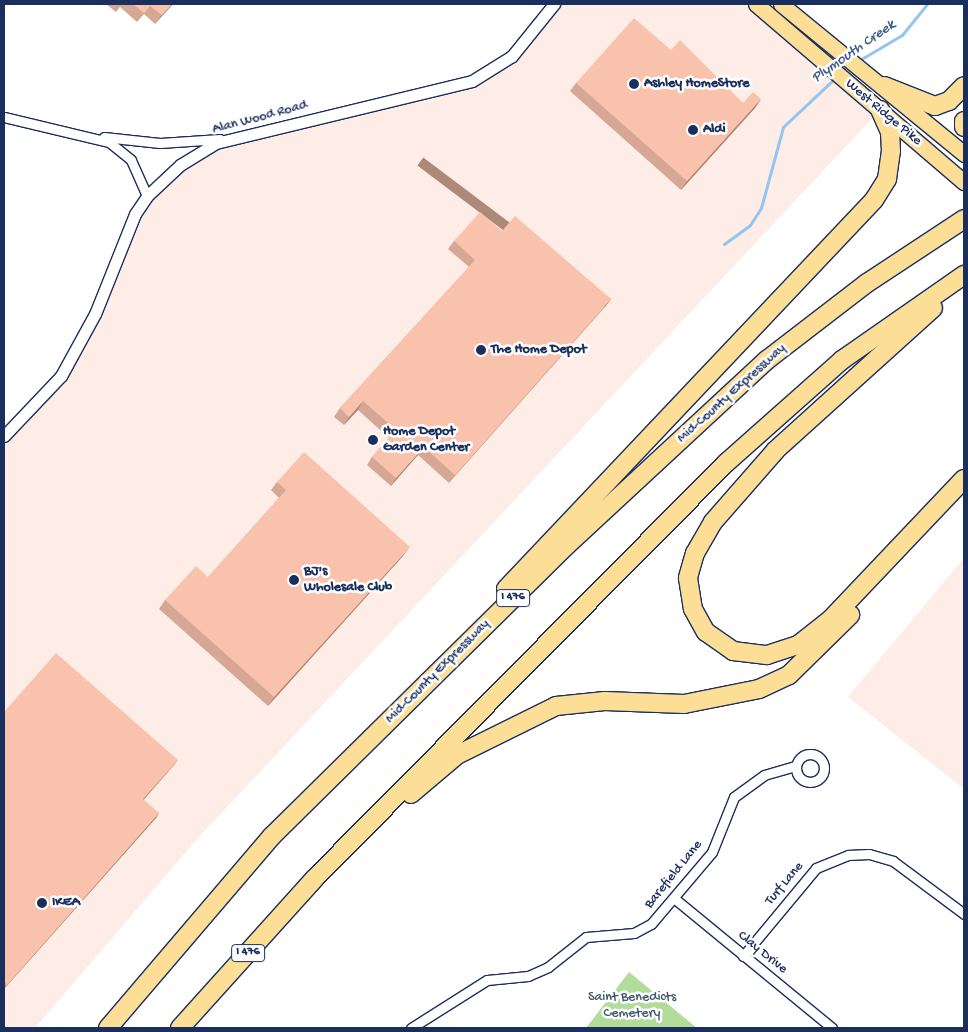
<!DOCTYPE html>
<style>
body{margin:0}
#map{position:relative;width:968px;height:1032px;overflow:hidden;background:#fff;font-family:"Gochi Hand",sans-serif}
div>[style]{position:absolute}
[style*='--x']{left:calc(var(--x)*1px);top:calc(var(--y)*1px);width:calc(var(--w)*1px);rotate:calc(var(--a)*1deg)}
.built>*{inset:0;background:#fdede6}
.green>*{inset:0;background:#b2dc99}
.stream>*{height:3px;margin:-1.5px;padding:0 1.5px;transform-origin:1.5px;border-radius:1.5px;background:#94c5f0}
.roads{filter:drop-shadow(1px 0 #1b2f5e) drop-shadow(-1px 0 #1b2f5e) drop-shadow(0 1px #1b2f5e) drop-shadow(0 -1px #1b2f5e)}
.minor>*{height:9px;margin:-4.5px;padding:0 4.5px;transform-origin:4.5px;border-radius:4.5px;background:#fff}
.minor>.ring{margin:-4.5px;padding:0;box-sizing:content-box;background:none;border:9px solid #fff;border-radius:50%}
.tertiary>*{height:11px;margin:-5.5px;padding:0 5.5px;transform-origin:5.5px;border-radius:5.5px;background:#fff}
.primary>*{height:15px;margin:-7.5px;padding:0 7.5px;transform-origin:7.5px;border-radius:7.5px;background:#fdde96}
.motorway>*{height:18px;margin:-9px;padding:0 9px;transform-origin:9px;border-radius:9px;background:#fdde96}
.wall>*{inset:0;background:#d6a794}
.shaded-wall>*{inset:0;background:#ae8878;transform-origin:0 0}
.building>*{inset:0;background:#f9c2ac}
.dots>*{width:14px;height:14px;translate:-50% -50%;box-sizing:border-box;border:2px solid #fff;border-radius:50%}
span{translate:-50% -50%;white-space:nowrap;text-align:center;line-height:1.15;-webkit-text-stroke:5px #fff;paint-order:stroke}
.shield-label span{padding:1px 4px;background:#fff;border:1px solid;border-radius:4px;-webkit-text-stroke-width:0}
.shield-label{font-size:12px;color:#1b2f5e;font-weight:700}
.poi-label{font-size:14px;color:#1b2f5e;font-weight:700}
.left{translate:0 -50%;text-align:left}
.street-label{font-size:14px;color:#1b2f5e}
.park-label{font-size:14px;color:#415a6d}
.water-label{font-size:15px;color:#3f5c8a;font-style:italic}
.frame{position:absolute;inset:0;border:5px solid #1b2f5e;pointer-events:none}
</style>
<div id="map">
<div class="built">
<div style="clip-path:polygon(558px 4px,756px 4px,880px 110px,197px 839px,35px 1028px,4px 1028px,4px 436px,62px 376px,135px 214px,198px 154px,490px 72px)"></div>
<div style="clip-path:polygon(964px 558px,964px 789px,848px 697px)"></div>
</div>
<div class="green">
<div style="clip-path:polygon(629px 972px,697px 1028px,586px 1028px)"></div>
</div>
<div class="stream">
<div style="--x:858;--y:61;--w:51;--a:-30.6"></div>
<div style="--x:902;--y:35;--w:40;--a:-51"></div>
<div style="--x:724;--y:244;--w:32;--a:-36"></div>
<div style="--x:750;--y:225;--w:20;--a:-57"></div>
<div style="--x:761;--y:208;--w:84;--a:-74.8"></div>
<div style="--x:783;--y:127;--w:71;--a:-43.3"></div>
</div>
<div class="roads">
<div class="minor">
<div style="--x:4;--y:117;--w:108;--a:13.4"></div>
<div style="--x:109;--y:142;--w:28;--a:39"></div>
<div style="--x:131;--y:160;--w:39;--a:66"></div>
<div style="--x:104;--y:137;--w:56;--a:6.1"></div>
<div style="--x:160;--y:143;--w:60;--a:-3.8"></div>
<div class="ring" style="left:796px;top:754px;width:19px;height:19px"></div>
<div style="--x:675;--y:899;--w:203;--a:39.4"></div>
<div style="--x:743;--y:956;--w:114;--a:-50.3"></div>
<div style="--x:816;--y:868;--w:35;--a:-22"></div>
<div style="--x:848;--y:855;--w:21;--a:-3"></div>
<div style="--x:869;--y:854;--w:25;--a:16"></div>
<div style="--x:893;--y:861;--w:89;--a:36.7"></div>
<div style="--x:411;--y:1028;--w:90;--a:-32.3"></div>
<div style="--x:487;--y:980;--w:41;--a:-5.6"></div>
<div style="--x:528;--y:976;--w:22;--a:-24"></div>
<div style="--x:548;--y:967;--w:48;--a:-38.3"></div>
<div style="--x:586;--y:937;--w:48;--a:-4.8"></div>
<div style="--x:634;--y:933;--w:19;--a:-28"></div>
<div style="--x:651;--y:924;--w:94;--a:-49.7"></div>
<div style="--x:712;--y:852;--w:59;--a:-68.2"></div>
<div style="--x:734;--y:797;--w:37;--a:-36"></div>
<div style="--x:764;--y:775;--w:32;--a:-16"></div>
</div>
<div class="tertiary">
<div style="--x:4;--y:436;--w:83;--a:-46.5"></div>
<div style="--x:61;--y:376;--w:71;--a:-61.3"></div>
<div style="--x:95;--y:314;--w:108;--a:-68.2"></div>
<div style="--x:135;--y:214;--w:22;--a:-56"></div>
<div style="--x:147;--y:196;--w:45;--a:-43.2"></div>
<div style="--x:180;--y:165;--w:42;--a:-31.4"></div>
<div style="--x:216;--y:143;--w:263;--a:-13.6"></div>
<div style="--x:472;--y:81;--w:47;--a:-32"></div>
<div style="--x:512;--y:56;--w:67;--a:-51.1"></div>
</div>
<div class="primary">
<div style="--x:756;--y:4;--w:274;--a:40.6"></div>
<div style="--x:781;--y:4;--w:237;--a:39.3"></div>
</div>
<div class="motorway">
<div style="--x:884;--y:86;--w:55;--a:21.4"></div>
<div style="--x:935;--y:106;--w:15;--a:-20"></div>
<div style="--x:949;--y:101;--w:21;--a:-45"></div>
<div style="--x:964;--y:121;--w:6;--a:90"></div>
<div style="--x:933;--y:308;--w:212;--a:137.9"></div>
<div style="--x:776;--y:450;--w:96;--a:131.2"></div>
<div style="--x:713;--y:522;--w:36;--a:120"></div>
<div style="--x:695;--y:553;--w:26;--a:106"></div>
<div style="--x:688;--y:578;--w:31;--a:81"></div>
<div style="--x:693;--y:609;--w:26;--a:61"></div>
<div style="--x:706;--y:632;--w:33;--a:35"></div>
<div style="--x:733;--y:651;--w:34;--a:7"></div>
<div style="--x:767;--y:655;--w:33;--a:-18"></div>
<div style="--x:798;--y:645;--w:42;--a:-38.2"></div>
<div style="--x:831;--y:619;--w:193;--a:-46.5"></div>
<div style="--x:506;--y:589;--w:535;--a:-46.59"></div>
<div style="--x:874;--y:200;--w:25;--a:-58"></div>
<div style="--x:887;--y:179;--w:28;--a:-82"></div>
<div style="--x:891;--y:151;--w:19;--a:-93"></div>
<div style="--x:890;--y:132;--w:24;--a:-114"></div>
<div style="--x:411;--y:794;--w:60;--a:-40.3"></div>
<div style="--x:457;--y:755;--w:110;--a:-26.3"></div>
<div style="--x:556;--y:706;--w:49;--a:-5.8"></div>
<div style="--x:605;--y:701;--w:79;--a:2.2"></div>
<div style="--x:684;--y:704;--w:76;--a:-11.3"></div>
<div style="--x:759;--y:689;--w:33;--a:-25"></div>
<div style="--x:789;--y:675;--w:86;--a:-44.5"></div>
<div style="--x:108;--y:1028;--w:253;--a:-49.5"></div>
<div style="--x:272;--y:836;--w:413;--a:-44.6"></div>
<div style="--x:566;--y:546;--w:274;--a:-42.8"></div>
<div style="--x:767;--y:360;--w:126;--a:-37.6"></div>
<div style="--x:867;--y:283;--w:116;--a:-33.4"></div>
<div style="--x:180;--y:1028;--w:202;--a:-48"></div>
<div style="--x:315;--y:878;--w:584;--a:-45.28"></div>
<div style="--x:726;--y:463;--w:155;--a:-41.6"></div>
<div style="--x:842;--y:360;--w:149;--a:-34.9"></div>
</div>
</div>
<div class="wall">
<div style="clip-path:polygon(106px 4px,173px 4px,155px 24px,144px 14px,137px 22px,120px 7px,116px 12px)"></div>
<div style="clip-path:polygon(671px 50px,743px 103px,761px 99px,755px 108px,681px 190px,570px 91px,576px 83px)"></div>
<div style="clip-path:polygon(502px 231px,611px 299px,605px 307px,449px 483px,418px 455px,391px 486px,367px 465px,372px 457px,389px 438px,358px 410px,344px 425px,334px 417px,340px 408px,469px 267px,448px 249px,454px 241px)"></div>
<div style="clip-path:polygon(277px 482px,403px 556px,268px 706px,159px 609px,165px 600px,208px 577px,279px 498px,271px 490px)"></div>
<div style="clip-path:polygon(4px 712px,178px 760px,143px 800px,159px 813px,156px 818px,4px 989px)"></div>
</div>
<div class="shaded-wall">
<div style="clip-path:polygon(172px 4px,173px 4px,155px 24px,162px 15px)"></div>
<div style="clip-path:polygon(761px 99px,755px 108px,681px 190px,687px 181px)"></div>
<div style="left:611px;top:299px;width:10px;height:235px;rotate:127deg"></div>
<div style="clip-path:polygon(363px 401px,358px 410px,344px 425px,349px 417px)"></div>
<div style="clip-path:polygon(424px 447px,418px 455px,391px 486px,396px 478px)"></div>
<div style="clip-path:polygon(410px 547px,403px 556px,268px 706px,274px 697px)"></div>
<div style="clip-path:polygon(178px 760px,175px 764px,140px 804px,143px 799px)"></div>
<div style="clip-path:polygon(159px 813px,156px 818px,4px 989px,7px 985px)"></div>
</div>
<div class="building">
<div style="clip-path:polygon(133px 4px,172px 4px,162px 15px,150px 6px,144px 13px)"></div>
<div style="clip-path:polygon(634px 18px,671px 50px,680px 40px,743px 103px,753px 92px,761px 99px,687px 181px,576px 83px)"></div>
<div style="clip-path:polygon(480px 212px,502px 231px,515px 216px,611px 299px,455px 475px,424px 447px,396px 478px,372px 457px,396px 430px,363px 401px,349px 417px,340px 408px,475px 260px,454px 241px)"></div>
<div style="clip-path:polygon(304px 452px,410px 547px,274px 697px,165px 600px,196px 566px,208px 577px,286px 490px,277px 482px)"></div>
<div style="clip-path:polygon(56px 653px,178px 760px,143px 799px,159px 813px,7px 985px,4px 981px,4px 712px)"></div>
</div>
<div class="dots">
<div style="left:634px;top:84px;background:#1b2f5e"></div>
<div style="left:693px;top:130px;background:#1b2f5e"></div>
<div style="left:481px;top:350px;background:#1b2f5e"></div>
<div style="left:373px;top:440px;background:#1b2f5e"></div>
<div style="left:294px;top:580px;background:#1b2f5e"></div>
<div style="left:42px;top:903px;background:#1b2f5e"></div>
</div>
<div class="shield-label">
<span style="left:513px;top:598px">I 476</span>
<span style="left:248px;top:953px">I 476</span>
</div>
<div class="poi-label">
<span class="left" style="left:644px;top:84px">Ashley HomeStore</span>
<span class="left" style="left:703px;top:130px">Aldi</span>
<span class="left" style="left:491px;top:350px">The Home Depot</span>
<span class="left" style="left:383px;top:440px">Home Depot<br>Garden Center</span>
<span class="left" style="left:304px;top:580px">BJ's<br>Wholesale Club</span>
<span class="left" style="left:52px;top:903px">IKEA</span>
</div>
<div class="street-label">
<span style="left:883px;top:113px;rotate:40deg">West Ridge Pike</span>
<span style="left:260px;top:118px;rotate:-15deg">Alan Wood Road</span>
<span style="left:732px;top:394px;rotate:-42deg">Mid-County Expressway</span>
<span style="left:438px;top:672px;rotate:-45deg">Mid-County Expressway</span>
<span style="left:674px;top:875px;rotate:-51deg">Barefield Lane</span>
<span style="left:785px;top:884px;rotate:-50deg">Turf Lane</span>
<span style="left:762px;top:953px;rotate:39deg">Clay Drive</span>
</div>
<div class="park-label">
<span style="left:632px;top:1006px">Saint Benedicts<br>Cemetery</span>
</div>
<div class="water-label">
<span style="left:854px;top:52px;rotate:-35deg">Plymouth Creek</span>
</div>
<div class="frame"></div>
</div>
